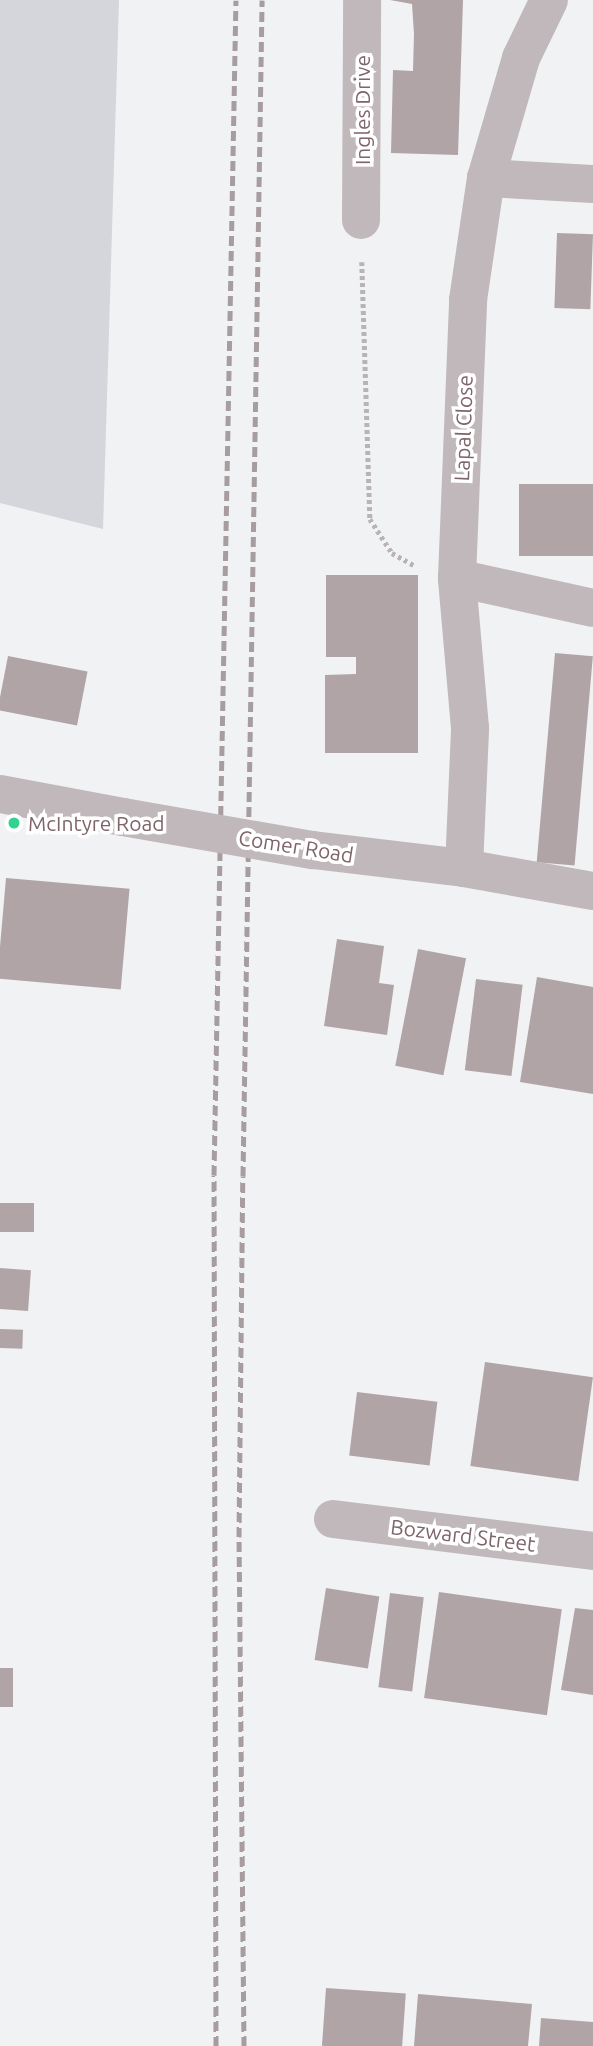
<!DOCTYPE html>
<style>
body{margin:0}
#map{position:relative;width:593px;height:2046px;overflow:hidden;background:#f0f2f4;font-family:Ubuntu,sans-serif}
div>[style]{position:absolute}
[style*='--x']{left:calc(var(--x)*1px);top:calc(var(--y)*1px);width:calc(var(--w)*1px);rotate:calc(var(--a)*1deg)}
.green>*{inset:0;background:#d5d5dc}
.building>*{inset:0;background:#b0a4a7;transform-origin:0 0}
.path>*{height:4.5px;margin-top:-2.25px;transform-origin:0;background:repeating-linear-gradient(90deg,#b8b3b4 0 3.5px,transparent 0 7px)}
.minor>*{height:38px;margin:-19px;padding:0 19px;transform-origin:19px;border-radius:19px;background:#c0b8ba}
.rail>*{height:5px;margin-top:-2.5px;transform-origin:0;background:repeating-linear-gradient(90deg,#a79d9f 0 10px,transparent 0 15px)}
.minor-bridge>*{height:38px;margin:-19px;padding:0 19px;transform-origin:19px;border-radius:19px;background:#c0b8ba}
.dots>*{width:19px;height:19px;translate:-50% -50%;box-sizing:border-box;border:4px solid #fff;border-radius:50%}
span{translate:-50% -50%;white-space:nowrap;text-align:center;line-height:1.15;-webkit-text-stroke:7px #fff;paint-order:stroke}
.street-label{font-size:21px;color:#7e656a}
.poi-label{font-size:21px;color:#7e656a}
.left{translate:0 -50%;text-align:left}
</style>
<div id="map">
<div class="green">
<div style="clip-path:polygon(0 0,119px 0,103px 529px,0 503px)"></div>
</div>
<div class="building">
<div style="clip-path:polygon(390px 0,463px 0,458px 155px,391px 153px,393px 70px,413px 71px,414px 34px,412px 4px)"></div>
<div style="left:557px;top:233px;width:36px;height:75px;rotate:2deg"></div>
<div style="left:593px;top:484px;width:72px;height:74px;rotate:90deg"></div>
<div style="clip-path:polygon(326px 575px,418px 575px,418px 753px,325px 753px,325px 675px,356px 674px,356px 657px,326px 657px)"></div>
<div style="left:555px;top:653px;width:38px;height:210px;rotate:5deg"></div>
<div style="left:8px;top:656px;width:81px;height:55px;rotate:11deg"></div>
<div style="left:6px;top:878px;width:124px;height:101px;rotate:5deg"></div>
<div style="clip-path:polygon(337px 939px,384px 946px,379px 983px,394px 985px,387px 1035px,324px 1026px)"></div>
<div style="left:418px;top:949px;width:49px;height:119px;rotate:11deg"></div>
<div style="clip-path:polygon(537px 977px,593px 987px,593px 1094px,520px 1082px)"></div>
<div style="left:476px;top:979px;width:47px;height:92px;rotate:7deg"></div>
<div style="left:34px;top:1203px;width:29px;height:34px;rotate:90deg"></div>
<div style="left:0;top:1268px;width:31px;height:41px;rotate:4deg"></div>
<div style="left:0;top:1329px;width:23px;height:19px;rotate:2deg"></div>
<div style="left:485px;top:1362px;width:109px;height:105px;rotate:8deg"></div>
<div style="left:357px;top:1392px;width:81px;height:64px;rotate:7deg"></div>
<div style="left:326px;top:1588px;width:54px;height:73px;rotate:9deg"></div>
<div style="left:439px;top:1592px;width:124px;height:107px;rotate:8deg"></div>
<div style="left:390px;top:1593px;width:34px;height:95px;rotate:7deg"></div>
<div style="clip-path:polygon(575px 1608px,593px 1610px,593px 1695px,561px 1690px)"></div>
<div style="left:0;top:1668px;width:13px;height:39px"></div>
<div style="left:326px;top:1988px;width:80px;height:58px;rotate:4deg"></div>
<div style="clip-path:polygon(418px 1994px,532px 2004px,528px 2046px,414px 2046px)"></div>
<div style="clip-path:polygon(541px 2018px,593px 2022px,593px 2046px,539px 2046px)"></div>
</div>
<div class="path">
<div style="--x:362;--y:262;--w:257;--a:88.2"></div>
<div style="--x:370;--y:519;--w:40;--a:57.1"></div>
<div style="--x:392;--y:553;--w:26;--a:29"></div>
</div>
<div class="minor">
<div style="--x:486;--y:178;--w:107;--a:3.2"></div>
<div style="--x:361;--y:220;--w:220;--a:-89.7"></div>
<div style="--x:457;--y:578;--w:139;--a:12.4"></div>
<div style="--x:0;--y:794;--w:125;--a:10.6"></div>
<div style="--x:313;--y:850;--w:152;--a:6.8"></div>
<div style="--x:464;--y:868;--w:131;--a:10.1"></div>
<div style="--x:464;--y:868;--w:140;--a:-87.5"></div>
<div style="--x:470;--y:728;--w:151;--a:-95"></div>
<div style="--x:457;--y:578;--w:278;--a:-87.7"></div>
<div style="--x:468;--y:300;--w:123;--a:-81.6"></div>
<div style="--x:486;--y:178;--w:125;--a:-73.7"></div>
<div style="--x:521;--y:58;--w:64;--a:-64.2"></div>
<div style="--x:333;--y:1519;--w:262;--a:7"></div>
</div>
<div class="rail">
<div style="--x:216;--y:2046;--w:871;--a:-90.13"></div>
<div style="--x:214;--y:1175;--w:1175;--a:-88.93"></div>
<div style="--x:244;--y:2046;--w:509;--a:-90.56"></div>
<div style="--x:239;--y:1537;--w:361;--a:-89.4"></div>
<div style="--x:243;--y:1176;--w:1176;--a:-89.07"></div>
</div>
<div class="minor-bridge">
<div style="--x:123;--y:817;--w:193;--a:9.9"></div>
</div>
<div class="dots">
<div style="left:14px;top:823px;background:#32d290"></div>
</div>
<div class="street-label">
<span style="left:362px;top:110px;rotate:-90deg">Ingles Drive</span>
<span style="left:463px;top:428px;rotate:-88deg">Lapal Close</span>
<span style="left:296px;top:846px;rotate:9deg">Comer Road</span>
<span style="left:463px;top:1535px;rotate:7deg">Bozward Street</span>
</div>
<div class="poi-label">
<span class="left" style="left:28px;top:823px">McIntyre Road</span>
</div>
</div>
